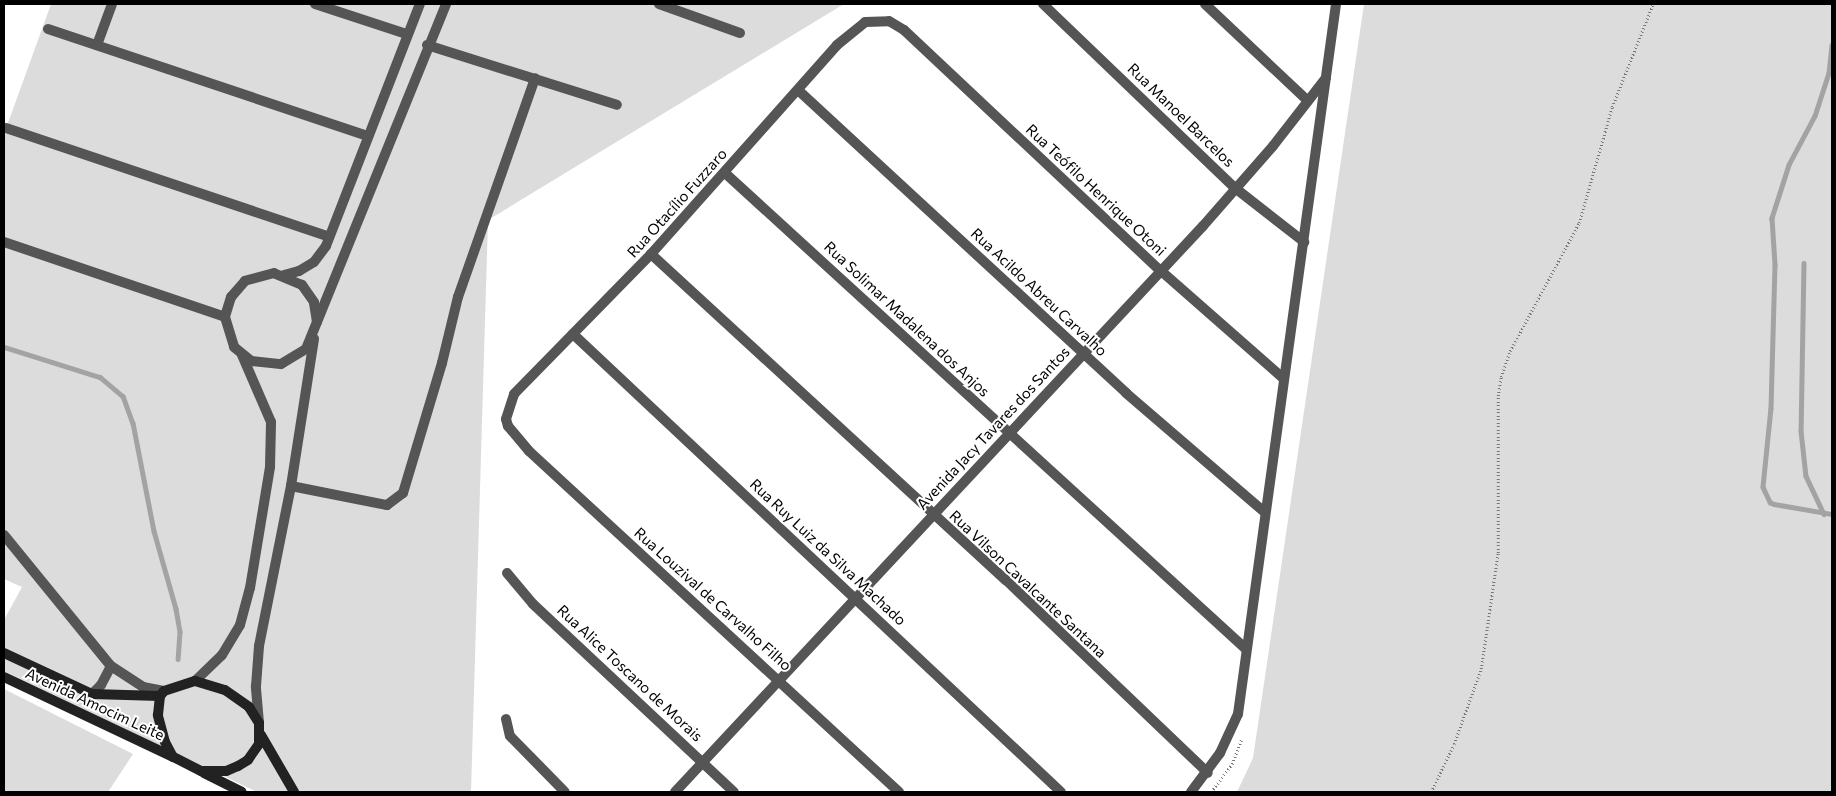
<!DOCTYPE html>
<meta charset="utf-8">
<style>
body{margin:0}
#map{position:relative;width:1836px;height:796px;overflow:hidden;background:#fff;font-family:Commissioner,sans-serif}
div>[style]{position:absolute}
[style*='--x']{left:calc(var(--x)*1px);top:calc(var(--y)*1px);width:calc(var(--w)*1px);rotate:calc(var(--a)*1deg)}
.green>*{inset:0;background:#dcdcdc}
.stream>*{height:4.5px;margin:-2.25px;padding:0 2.25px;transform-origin:2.25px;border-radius:2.25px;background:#a3a3a3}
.path>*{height:2.5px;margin-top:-1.25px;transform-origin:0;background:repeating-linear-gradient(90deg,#777 0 1px,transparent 0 3.5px)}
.street>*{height:10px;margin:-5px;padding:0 5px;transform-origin:5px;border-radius:5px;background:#555}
.secondary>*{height:10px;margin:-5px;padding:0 5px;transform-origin:5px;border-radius:5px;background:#222}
span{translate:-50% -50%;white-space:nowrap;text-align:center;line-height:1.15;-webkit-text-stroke:4px #fff;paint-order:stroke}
.street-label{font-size:15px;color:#000}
.frame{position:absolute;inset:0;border:5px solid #000;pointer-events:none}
</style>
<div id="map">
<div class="green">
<div style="clip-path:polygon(51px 4px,844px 4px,488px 220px,471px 792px,257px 792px,4px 671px,4px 620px,22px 587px,4px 579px,4px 134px)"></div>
<div style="clip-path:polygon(1364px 4px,1832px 4px,1832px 792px,1237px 792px,1253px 758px)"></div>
<div style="clip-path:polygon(4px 689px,133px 754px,108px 792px,4px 792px)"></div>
</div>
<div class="stream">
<div style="--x:1832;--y:45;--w:28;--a:96"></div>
<div style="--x:1829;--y:73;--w:45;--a:108"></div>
<div style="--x:1815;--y:116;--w:55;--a:118"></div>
<div style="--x:1789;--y:165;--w:56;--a:107.8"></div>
<div style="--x:1772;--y:218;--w:47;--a:86.3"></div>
<div style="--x:1775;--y:265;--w:143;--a:91.6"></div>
<div style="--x:1771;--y:408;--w:79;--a:95.8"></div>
<div style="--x:1763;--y:487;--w:17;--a:65"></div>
<div style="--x:1770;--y:502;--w:4;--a:27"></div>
<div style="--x:1774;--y:504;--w:59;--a:9.8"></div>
<div style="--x:1804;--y:263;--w:168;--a:91"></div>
<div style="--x:1801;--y:431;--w:45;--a:83.7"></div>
<div style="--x:1806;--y:476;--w:42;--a:64.7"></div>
<div style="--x:4;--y:347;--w:101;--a:17.4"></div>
<div style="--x:100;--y:377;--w:30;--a:40"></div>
<div style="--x:123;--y:396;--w:29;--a:70"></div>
<div style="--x:133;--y:423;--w:110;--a:79"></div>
<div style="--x:154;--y:531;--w:81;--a:74.2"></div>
<div style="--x:176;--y:609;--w:23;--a:80"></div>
<div style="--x:180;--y:632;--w:27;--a:94"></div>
</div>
<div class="path">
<div style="--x:1211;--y:792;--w:35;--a:-53"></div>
<div style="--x:1232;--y:764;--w:26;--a:-69"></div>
<div style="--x:1431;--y:792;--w:53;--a:-64.4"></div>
<div style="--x:1454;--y:744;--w:80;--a:-70.2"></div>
<div style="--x:1481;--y:669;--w:117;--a:-81.7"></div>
<div style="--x:1498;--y:553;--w:157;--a:-90"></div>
<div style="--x:1498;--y:396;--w:19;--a:-81"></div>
<div style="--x:1501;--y:377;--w:28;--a:-71"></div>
<div style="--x:1510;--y:351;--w:145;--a:-61.7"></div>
<div style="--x:1579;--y:223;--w:121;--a:-74.1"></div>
<div style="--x:1612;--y:107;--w:111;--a:-68.3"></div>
</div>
<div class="street">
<div style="--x:315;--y:4;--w:97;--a:18.1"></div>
<div style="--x:659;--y:4;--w:86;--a:19.7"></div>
<div style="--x:1043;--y:4;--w:266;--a:43.8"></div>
<div style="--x:1235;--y:188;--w:88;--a:38"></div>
<div style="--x:1205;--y:4;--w:141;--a:43.3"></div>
<div style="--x:48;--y:29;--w:337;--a:18.5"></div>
<div style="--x:97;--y:45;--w:44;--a:-69.9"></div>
<div style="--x:427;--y:45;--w:199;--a:17.5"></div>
<div style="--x:798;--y:90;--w:447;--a:42.7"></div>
<div style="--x:1126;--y:393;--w:181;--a:40.7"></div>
<div style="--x:6;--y:128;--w:341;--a:18.6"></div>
<div style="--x:725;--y:173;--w:706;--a:42.42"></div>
<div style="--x:4;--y:242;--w:233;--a:18.7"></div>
<div style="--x:651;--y:254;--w:482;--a:42.6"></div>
<div style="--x:1006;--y:580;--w:279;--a:43.7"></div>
<div style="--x:284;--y:275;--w:16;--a:-15"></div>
<div style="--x:299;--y:271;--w:17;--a:-31"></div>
<div style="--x:314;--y:262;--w:20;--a:-53"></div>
<div style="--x:326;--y:246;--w:260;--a:-68.8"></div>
<div style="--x:317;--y:322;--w:20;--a:-99"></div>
<div style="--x:314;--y:302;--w:21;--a:-125"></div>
<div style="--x:302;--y:285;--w:30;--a:-157"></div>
<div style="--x:274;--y:273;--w:30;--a:165"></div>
<div style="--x:245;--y:281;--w:21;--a:131"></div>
<div style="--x:231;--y:297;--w:21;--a:107"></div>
<div style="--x:225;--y:317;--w:31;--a:73"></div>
<div style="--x:234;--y:347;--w:22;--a:39"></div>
<div style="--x:251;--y:361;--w:30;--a:6"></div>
<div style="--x:281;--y:364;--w:29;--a:-31"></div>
<div style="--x:306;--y:349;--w:372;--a:-67.9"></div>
<div style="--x:573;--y:334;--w:669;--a:43.18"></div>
<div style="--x:291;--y:486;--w:98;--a:11.2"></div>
<div style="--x:387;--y:505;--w:20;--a:-37"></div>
<div style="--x:403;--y:493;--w:136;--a:-73.3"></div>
<div style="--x:442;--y:363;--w:68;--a:-76.4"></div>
<div style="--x:458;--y:297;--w:232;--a:-70.6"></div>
<div style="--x:4;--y:535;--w:169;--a:50.8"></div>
<div style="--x:111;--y:666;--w:38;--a:33"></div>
<div style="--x:143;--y:687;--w:21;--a:11"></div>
<div style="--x:507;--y:573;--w:40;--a:50"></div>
<div style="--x:533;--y:604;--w:275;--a:43.1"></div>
<div style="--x:195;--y:681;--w:37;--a:-44"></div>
<div style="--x:222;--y:655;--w:35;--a:-59"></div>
<div style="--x:240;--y:625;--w:38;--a:-75"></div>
<div style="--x:250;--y:588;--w:123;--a:-80.6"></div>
<div style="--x:270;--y:467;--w:45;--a:-88.7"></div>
<div style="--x:271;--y:422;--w:73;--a:-113.4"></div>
<div style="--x:92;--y:694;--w:13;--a:-45"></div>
<div style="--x:101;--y:685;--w:21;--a:-62"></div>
<div style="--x:506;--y:719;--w:17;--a:77"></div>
<div style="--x:510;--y:736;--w:78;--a:45.5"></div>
<div style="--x:259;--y:723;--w:37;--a:-95"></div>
<div style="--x:256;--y:686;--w:40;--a:-85.7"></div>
<div style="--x:259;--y:646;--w:163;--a:-78.7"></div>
<div style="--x:291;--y:486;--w:149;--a:-81.1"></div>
<div style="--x:675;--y:792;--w:774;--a:-46.99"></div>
<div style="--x:1203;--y:226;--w:106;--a:-48.8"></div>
<div style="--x:1273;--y:146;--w:86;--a:-52.1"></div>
<div style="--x:899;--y:792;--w:503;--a:-137.34"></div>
<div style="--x:529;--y:451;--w:33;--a:-130"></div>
<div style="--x:508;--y:426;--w:7;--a:-106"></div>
<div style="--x:506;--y:419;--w:26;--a:-72"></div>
<div style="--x:514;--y:394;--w:196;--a:-45.6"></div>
<div style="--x:651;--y:254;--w:280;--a:-48.3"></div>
<div style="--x:837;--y:45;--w:36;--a:-39"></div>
<div style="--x:865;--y:22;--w:24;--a:-2"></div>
<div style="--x:889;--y:21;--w:17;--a:31"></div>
<div style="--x:904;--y:30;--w:351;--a:43.2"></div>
<div style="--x:1160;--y:270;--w:165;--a:41.3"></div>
<div style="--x:1191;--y:792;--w:49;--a:-53.4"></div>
<div style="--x:1220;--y:753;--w:43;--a:-65.2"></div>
<div style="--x:1238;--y:714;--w:717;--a:-82.14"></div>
</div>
<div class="secondary">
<div style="--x:4;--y:653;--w:97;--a:25"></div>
<div style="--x:92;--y:694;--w:68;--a:1.7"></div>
<div style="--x:4;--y:677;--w:187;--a:25.3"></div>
<div style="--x:195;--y:681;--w:31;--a:17"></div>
<div style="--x:225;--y:690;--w:29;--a:35"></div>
<div style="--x:249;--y:707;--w:19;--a:58"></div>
<div style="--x:259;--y:723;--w:21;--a:90"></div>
<div style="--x:259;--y:744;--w:19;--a:125"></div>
<div style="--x:248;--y:760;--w:12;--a:149"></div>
<div style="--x:238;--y:766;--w:13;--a:157"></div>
<div style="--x:226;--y:771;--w:25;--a:180"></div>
<div style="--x:201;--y:771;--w:31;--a:-153"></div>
<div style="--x:173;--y:757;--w:17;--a:-118"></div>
<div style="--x:165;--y:742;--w:28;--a:-105"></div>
<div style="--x:158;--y:715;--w:19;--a:-84"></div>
<div style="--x:160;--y:696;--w:6;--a:-51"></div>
<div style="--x:164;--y:691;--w:33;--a:-18"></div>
<div style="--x:261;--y:735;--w:66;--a:59.9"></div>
<div style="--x:204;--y:773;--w:42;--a:26.6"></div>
</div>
<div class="street-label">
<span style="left:1181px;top:115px;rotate:44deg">Rua Manoel Barcelos</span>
<span style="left:1096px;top:190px;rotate:43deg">Rua Teófilo Henrique Otoni</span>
<span style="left:677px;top:203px;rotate:-48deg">Rua Otacílio Fuzzaro</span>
<span style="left:1039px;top:292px;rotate:43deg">Rua Acildo Abreu Carvalho</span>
<span style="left:907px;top:319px;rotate:43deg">Rua Solimar Madalena dos Anjos</span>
<span style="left:993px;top:428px;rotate:-47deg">Avenida Jacy Tavares dos Santos</span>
<span style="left:828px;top:552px;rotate:43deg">Rua Ruy Luiz da Silva Machado</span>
<span style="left:1028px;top:584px;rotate:43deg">Rua Vilson Cavalcante Santana</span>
<span style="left:713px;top:599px;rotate:42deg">Rua Louzival de Carvalho Filho</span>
<span style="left:630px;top:673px;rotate:43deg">Rua Alice Toscano de Morais</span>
<span style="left:95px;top:704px;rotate:25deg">Avenida Amocim Leite</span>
</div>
<div class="frame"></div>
</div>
